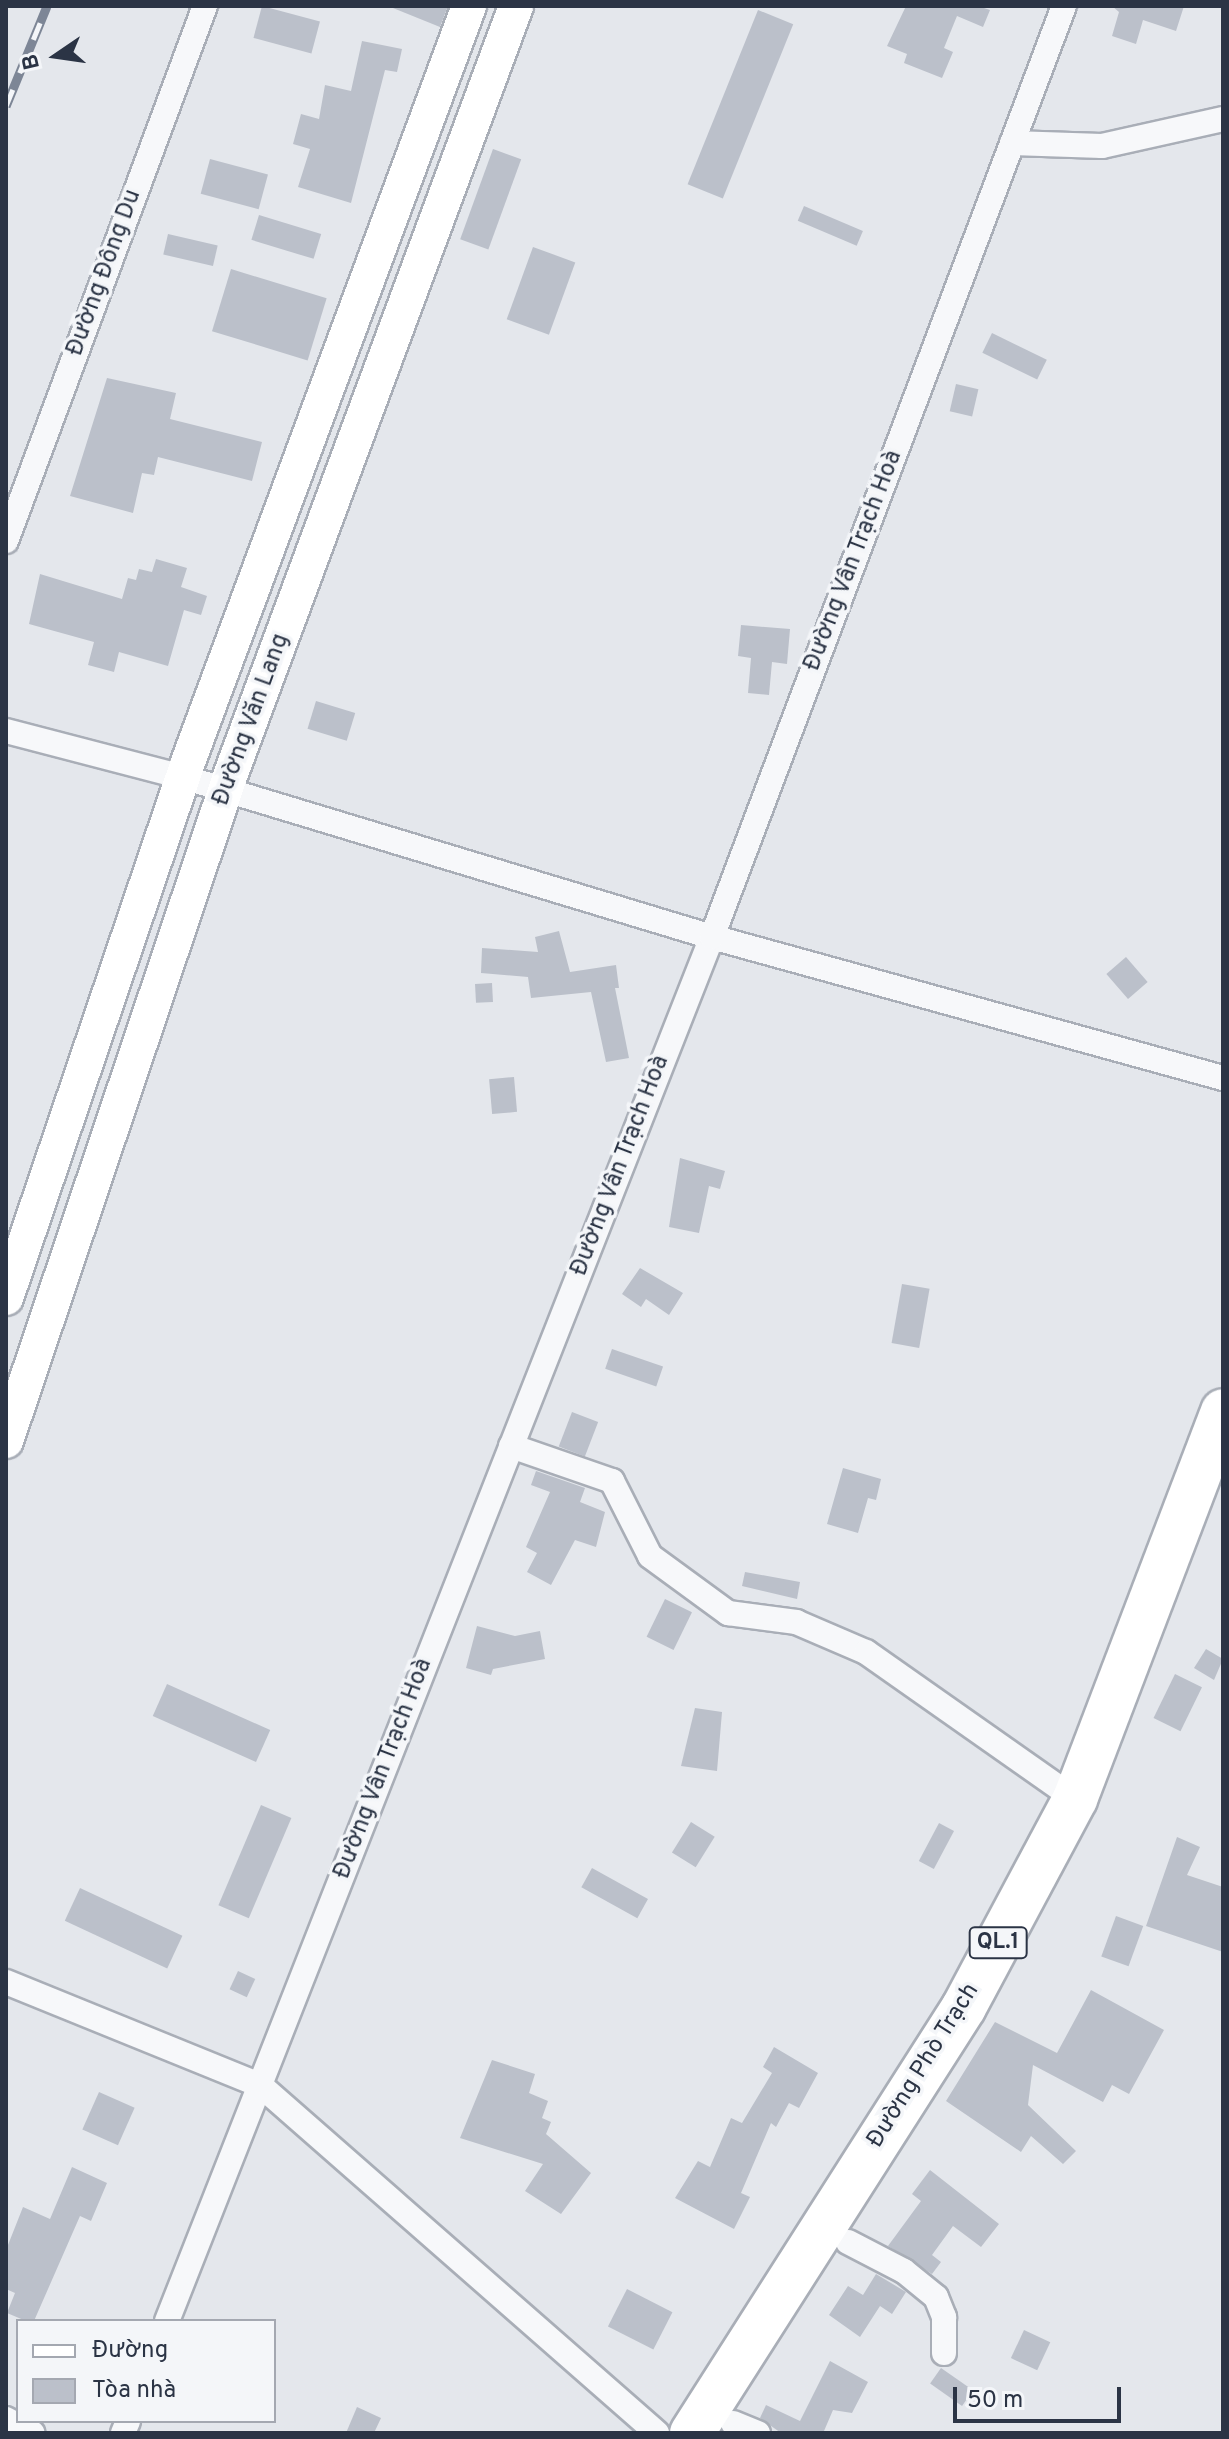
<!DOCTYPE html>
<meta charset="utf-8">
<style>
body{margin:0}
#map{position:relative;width:1229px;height:2439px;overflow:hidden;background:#e4e7ec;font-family:Overpass,sans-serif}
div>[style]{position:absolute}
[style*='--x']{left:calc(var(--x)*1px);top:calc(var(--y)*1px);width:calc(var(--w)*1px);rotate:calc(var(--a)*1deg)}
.building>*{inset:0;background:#bbc0ca;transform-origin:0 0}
.roads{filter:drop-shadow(2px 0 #a9aeb7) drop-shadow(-2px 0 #a9aeb7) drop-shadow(0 2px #a9aeb7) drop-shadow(0 -2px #a9aeb7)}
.street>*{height:24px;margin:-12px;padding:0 12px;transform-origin:12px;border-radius:12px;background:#f7f8fa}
.secondary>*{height:34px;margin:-17px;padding:0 17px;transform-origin:17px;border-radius:17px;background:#fff}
.highway>*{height:44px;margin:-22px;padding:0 22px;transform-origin:22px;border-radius:22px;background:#fff}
.rail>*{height:9px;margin-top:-4.5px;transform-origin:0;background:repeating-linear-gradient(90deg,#f4f6f9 0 18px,#7d8696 0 36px);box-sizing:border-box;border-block:2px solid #7d8696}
span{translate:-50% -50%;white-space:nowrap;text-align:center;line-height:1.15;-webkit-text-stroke:7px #f4f6f9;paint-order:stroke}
.shield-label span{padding:2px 6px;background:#f4f6f9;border:2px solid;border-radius:6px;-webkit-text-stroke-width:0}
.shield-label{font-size:22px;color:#2b3445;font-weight:700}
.street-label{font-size:24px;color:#2b3445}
.frame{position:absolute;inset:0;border:8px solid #2b3445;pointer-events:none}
.legend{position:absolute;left:16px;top:2319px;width:260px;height:104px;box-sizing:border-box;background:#f4f6f9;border:2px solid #a4a8b1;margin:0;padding:10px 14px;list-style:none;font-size:24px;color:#2b3445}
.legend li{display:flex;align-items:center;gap:16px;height:40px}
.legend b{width:40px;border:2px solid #a4a8b1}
.north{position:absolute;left:16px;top:16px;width:80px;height:80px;-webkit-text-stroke:6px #f4f6f9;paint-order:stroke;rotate:257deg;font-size:22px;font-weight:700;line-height:32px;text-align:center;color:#2b3445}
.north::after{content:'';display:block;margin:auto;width:28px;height:36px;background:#2b3445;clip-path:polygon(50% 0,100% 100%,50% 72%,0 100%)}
.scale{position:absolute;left:953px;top:2387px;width:168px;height:36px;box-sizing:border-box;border:4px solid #2b3445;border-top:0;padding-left:10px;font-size:24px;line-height:28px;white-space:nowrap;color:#2b3445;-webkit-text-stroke:6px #f4f6f9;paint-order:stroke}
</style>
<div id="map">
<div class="building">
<div style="left:262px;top:6px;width:60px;height:33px;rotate:15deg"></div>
<div style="clip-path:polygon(388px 6px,448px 6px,440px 27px)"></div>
<div style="clip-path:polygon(906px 6px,978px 6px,990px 10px,983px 27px,957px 16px,944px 48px,953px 52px,942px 78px,904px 63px,907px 54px,887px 46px)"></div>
<div style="clip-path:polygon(1112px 6px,1184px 6px,1176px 31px,1143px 20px,1136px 44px,1112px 36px,1119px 12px)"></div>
<div style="left:758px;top:10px;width:38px;height:188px;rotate:22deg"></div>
<div style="clip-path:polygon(362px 41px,402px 49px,397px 72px,385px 70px,351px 203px,298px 187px,310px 149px,293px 144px,301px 114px,319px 119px,325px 85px,351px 91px)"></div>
<div style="left:493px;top:149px;width:30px;height:96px;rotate:20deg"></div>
<div style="left:210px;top:159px;width:60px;height:36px;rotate:15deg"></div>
<div style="left:804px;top:206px;width:64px;height:16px;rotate:23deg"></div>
<div style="left:259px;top:215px;width:65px;height:26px;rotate:17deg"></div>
<div style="left:168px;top:234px;width:51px;height:21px;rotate:13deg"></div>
<div style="left:533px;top:247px;width:45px;height:77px;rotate:20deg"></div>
<div style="left:231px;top:269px;width:100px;height:65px;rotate:17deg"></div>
<div style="left:992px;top:333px;width:61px;height:22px;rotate:26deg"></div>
<div style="clip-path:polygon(107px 378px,176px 393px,170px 419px,262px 442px,252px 481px,158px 457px,154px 475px,142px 473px,133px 513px,70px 496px)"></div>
<div style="left:956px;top:384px;width:23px;height:28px;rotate:13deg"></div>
<div style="clip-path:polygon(156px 559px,187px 568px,181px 587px,207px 596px,201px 615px,184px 610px,168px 666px,119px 652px,114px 672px,88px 665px,94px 642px,29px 624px,40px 574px,122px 599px,128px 578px,136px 580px,139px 569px,152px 572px)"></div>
<div style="clip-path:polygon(741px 625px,790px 629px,787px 664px,772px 662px,769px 695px,748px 693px,751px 658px,738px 656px)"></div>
<div style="left:316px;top:701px;width:41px;height:29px;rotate:17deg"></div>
<div style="clip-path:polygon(559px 931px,570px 972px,616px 965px,619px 988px,615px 988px,629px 1058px,606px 1062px,591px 992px,531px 998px,528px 977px,481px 973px,482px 948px,538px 952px,535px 937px)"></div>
<div style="left:1126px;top:957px;width:33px;height:26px;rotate:49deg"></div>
<div style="left:492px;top:983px;width:19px;height:17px;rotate:87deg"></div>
<div style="left:514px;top:1077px;width:35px;height:25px;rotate:85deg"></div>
<div style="clip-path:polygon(680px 1158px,725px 1171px,720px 1189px,709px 1186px,699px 1233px,669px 1227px)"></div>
<div style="clip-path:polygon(640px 1268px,683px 1293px,669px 1315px,646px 1299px,641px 1307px,622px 1294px)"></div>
<div style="left:902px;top:1284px;width:28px;height:60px;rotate:10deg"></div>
<div style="left:612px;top:1349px;width:54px;height:21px;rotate:19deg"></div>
<div style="left:572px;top:1412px;width:28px;height:37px;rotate:21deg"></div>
<div style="clip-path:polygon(843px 1468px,881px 1479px,876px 1500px,868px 1498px,858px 1533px,827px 1524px)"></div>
<div style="clip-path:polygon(536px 1471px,585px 1488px,580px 1502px,605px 1512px,596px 1547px,575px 1540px,551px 1585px,527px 1572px,537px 1553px,526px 1547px,550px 1492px,531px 1485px)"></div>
<div style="clip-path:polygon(745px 1572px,800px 1582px,797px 1599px,742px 1586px)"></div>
<div style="left:665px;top:1599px;width:30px;height:42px;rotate:26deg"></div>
<div style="clip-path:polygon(477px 1626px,515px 1636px,540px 1631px,545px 1659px,493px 1669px,491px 1675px,466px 1668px)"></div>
<div style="clip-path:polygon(1206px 1649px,1223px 1659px,1214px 1680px,1194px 1668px)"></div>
<div style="left:1175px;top:1674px;width:30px;height:49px;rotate:26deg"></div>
<div style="left:167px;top:1684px;width:113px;height:35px;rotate:24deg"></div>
<div style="clip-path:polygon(695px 1708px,722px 1712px,717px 1771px,681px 1766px)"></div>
<div style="left:261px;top:1805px;width:33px;height:109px;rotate:23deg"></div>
<div style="left:691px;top:1822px;width:28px;height:36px;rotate:32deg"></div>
<div style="left:939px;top:1823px;width:17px;height:43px;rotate:28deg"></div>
<div style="clip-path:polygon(1177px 1837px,1200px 1847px,1187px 1875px,1223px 1887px,1223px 1952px,1146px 1926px)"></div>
<div style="left:592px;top:1868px;width:64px;height:22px;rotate:29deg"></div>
<div style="left:80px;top:1888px;width:113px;height:36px;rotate:25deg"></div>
<div style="left:1116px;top:1916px;width:29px;height:43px;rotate:20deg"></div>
<div style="left:238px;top:1971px;width:19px;height:20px;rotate:25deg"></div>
<div style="clip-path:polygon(1091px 1990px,1164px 2030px,1129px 2094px,1112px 2085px,1103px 2102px,1033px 2065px,1028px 2105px,1076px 2151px,1063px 2164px,1031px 2136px,1021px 2152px,946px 2101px,995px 2022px,1057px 2053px)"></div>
<div style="clip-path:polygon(774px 2047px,818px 2073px,799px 2108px,789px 2103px,776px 2127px,771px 2123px,741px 2193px,750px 2197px,734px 2229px,675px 2198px,698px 2161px,710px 2167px,731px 2118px,742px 2123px,772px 2073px,763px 2067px)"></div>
<div style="clip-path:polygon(492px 2060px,535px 2074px,529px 2093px,548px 2101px,542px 2118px,551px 2122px,546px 2134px,591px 2173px,561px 2214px,525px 2191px,543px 2164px,460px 2138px)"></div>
<div style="left:99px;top:2092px;width:39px;height:41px;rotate:24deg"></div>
<div style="clip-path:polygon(72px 2167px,107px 2183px,91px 2221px,80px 2216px,34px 2321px,26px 2321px,7px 2313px,15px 2293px,6px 2289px,6px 2250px,23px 2207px,50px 2219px)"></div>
<div style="clip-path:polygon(930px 2170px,999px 2224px,981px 2247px,953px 2226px,932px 2255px,941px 2262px,932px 2274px,888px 2246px,921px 2201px,912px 2194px)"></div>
<div style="clip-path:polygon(876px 2274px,906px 2292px,892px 2314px,880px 2306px,860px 2337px,829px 2315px,848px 2286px,863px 2295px)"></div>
<div style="left:627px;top:2289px;width:51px;height:42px;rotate:27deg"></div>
<div style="left:1024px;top:2330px;width:29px;height:31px;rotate:25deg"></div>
<div style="clip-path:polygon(830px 2361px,868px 2382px,852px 2413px,833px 2410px,824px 2431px,828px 2433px,781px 2433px,760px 2418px,766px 2405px,800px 2421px)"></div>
<div style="left:941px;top:2368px;width:39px;height:19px;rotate:35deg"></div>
<div style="clip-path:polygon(357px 2407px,381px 2418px,374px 2433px,346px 2433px)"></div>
</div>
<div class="roads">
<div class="street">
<div style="--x:1012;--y:143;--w:90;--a:1.9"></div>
<div style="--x:1102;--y:146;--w:124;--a:-12.6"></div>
<div style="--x:6;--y:541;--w:571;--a:-69.6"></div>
<div style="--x:6;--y:731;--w:183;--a:14.6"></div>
<div style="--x:183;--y:777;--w:553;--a:16.83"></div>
<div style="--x:712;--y:937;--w:530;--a:15.43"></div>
<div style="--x:511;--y:1446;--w:107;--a:19.1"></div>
<div style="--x:612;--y:1481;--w:84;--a:63.1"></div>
<div style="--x:650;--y:1556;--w:97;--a:36.2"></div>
<div style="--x:728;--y:1613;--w:69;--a:7.5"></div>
<div style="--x:796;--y:1622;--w:76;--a:23.2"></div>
<div style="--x:866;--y:1652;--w:256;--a:35.1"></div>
<div style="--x:6;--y:1982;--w:274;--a:22.1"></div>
<div style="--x:260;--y:2085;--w:528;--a:41.24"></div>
<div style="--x:848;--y:2242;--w:63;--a:27.4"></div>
<div style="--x:904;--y:2271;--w:41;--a:39.1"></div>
<div style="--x:936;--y:2297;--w:22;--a:68"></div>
<div style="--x:944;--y:2317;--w:36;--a:90"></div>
<div style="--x:167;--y:2321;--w:1487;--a:-68.51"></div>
<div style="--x:712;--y:937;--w:995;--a:-69.29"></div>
<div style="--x:6;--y:2419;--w:30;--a:28"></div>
<div style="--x:733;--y:2423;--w:27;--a:22"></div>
<div style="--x:123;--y:2433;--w:13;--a:-67"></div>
</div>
<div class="secondary">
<div style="--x:6;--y:1298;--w:566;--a:-71.24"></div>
<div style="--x:188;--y:762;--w:807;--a:-69.61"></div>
<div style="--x:6;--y:1441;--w:702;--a:-71.38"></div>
<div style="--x:230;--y:776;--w:821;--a:-69.62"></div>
</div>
<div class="highway">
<div style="--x:692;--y:2433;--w:505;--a:-57.44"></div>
<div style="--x:964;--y:2007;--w:236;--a:-61.9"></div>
<div style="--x:1075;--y:1799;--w:415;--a:-69.1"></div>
</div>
</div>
<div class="rail">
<div style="--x:6;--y:106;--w:108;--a:-67.7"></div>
</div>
<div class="shield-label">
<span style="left:998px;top:1943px">QL.1</span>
</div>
<div class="street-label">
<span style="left:105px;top:273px;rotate:-70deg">Đường Đông Du</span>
<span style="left:854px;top:561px;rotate:-69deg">Đường Vân Trạch Hoà</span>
<span style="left:252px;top:720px;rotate:-70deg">Đường Văn Lang</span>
<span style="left:621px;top:1166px;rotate:-69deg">Đường Vân Trạch Hoà</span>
<span style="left:384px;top:1769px;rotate:-69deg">Đường Vân Trạch Hoà</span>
<span style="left:924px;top:2066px;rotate:-58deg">Đường Phò Trạch</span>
</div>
<div class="frame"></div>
<ul class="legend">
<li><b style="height:10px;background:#fff"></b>Đường</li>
<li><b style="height:22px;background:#bbc0ca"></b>Tòa nhà</li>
</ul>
<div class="north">B</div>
<div class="scale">50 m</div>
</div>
